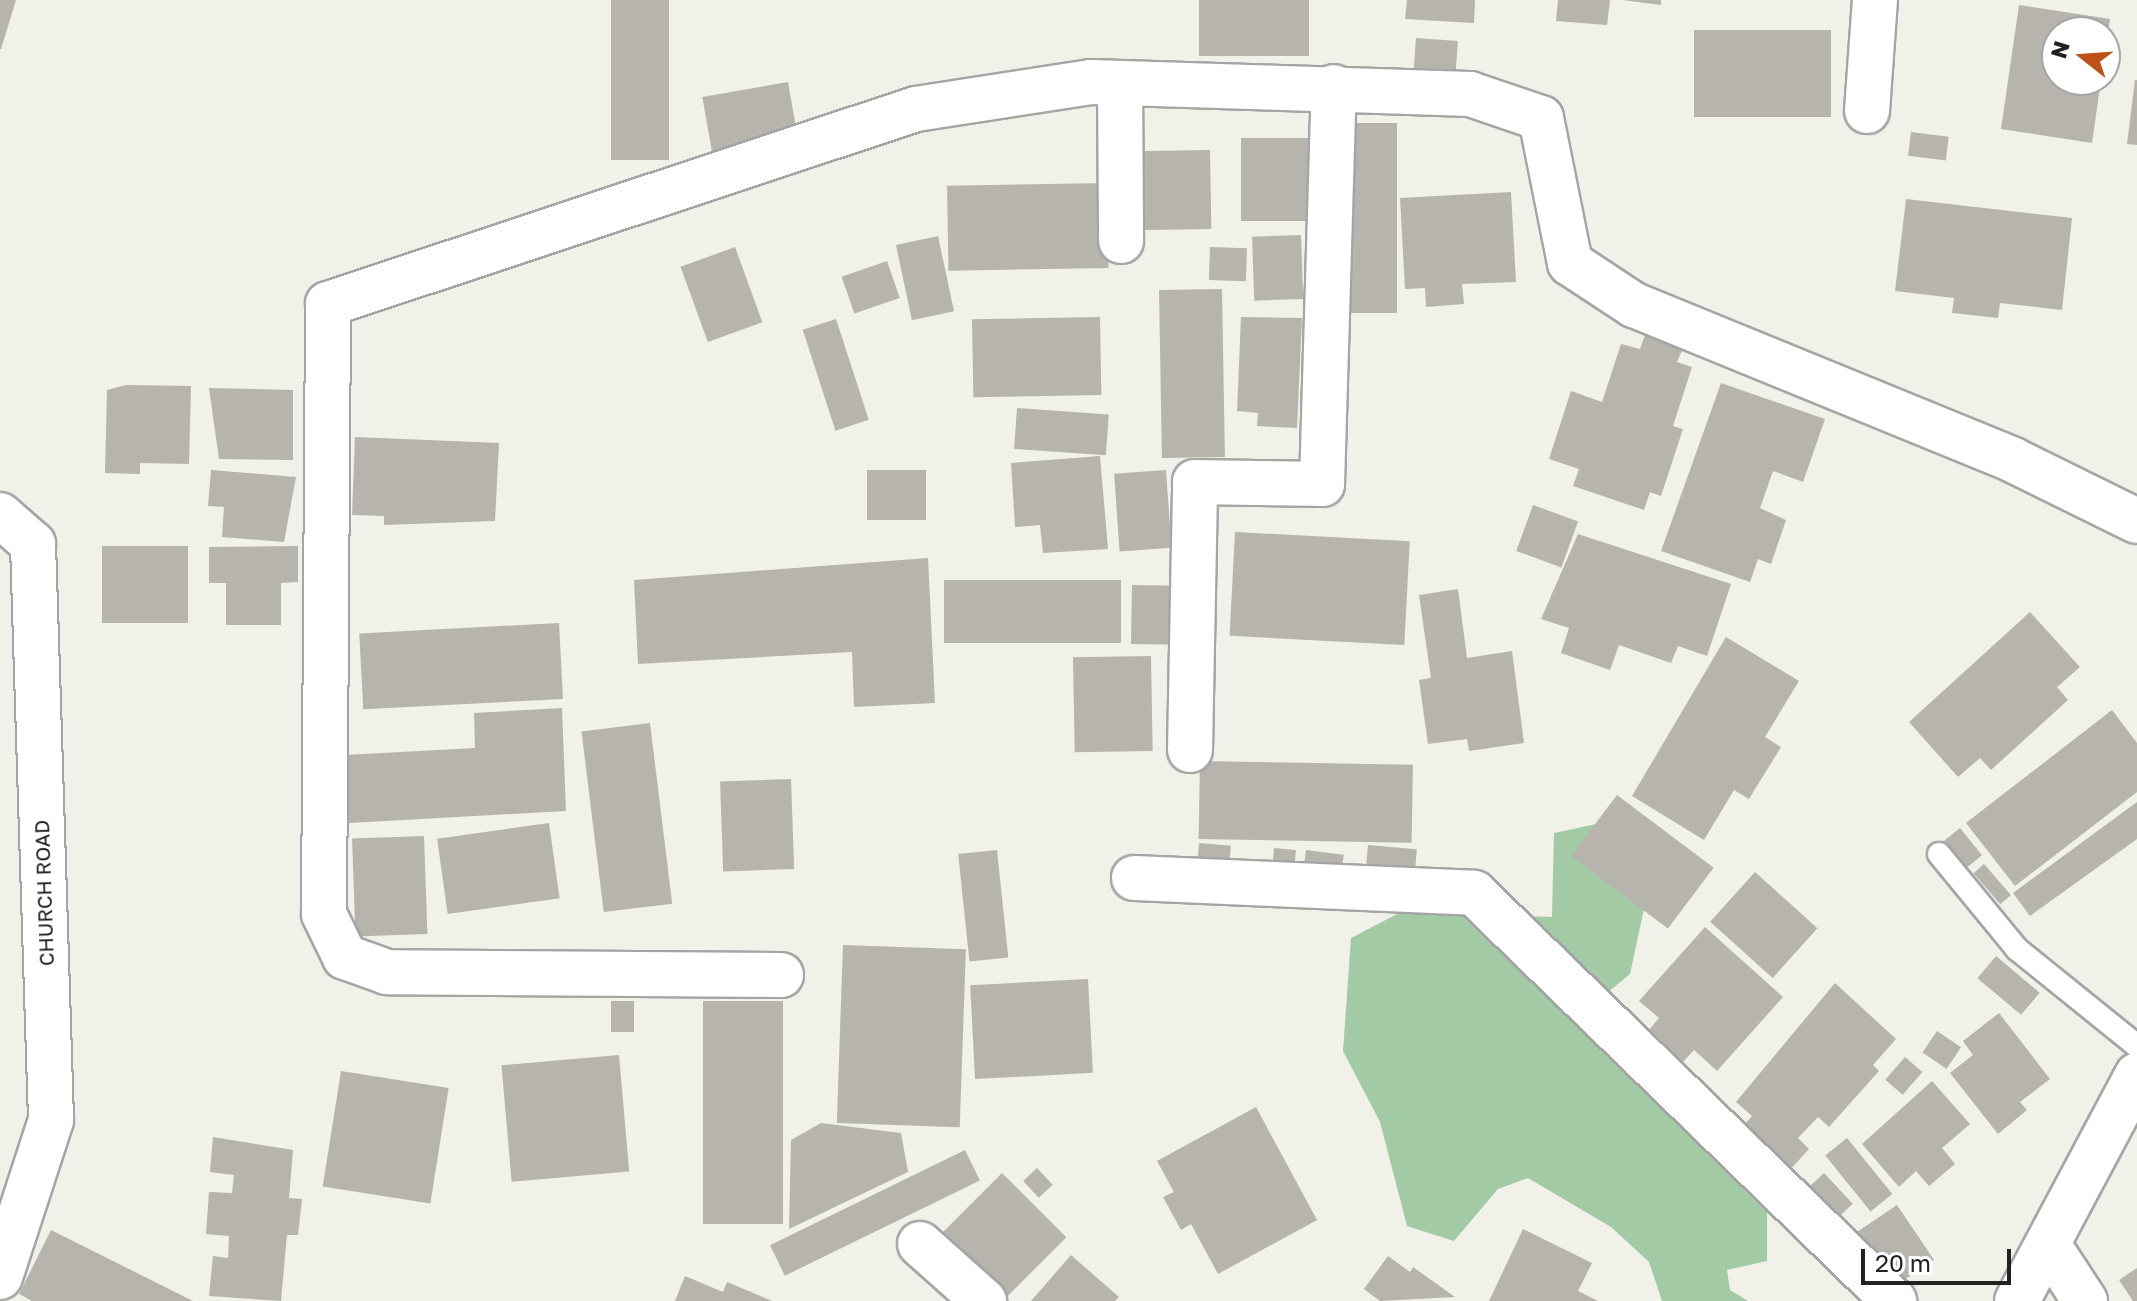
<!DOCTYPE html>
<style>
body{margin:0}
#map{position:relative;width:2137px;height:1301px;overflow:hidden;background:#f1f1e9;font-family:"Golos Text",sans-serif}
div>[style]{position:absolute}
[style*='--x']{left:calc(var(--x)*1px);top:calc(var(--y)*1px);width:calc(var(--w)*1px);rotate:calc(var(--a)*1deg)}
.forest>*{inset:0;background:#a2cba5}
.building>*{inset:0;background:#b6b4ac;transform-origin:0 0}
.roads{filter:drop-shadow(2px 0 #a5a5a5) drop-shadow(-2px 0 #a5a5a5) drop-shadow(0 2px #a5a5a5) drop-shadow(0 -2px #a5a5a5)}
.service>*{height:22px;margin:-11px;padding:0 11px;transform-origin:11px;border-radius:11px;background:#fff}
.minor>*{height:44px;margin:-22px;padding:0 22px;transform-origin:22px;border-radius:22px;background:#fff}
span{translate:-50% -50%;white-space:nowrap;text-align:center;line-height:1.15;-webkit-text-stroke:7px #fff;paint-order:stroke}
.street-label{font-size:20px;color:#212121}
.north{position:absolute;left:2041px;top:16px;width:80px;height:80px;box-sizing:border-box;background:#fff;border:2px solid #a6a6a6;border-radius:50%;rotate:287deg;font-size:22px;font-weight:700;line-height:32px;text-align:center;color:#212121}
.north::after{content:'';display:block;margin:auto;width:28px;height:36px;background:#bd5116;clip-path:polygon(50% 0,100% 100%,50% 72%,0 100%)}
.scale{position:absolute;left:1861px;top:1249px;width:150px;height:36px;box-sizing:border-box;border:4px solid #212121;border-top:0;padding-left:10px;font-size:24px;line-height:28px;white-space:nowrap;color:#212121;-webkit-text-stroke:6px #fff;paint-order:stroke}
</style>
<div id="map">
<div class="forest">
<div style="clip-path:polygon(1601px 823px,1644px 909px,1630px 974px,1601px 998px,1767px 1176px,1767px 1261px,1727px 1270px,1730px 1290px,1748px 1301px,1662px 1301px,1649px 1262px,1611px 1227px,1528px 1178px,1498px 1189px,1454px 1241px,1407px 1226px,1380px 1122px,1343px 1051px,1351px 938px,1401px 912px,1552px 917px,1554px 833px)"></div>
</div>
<div class="building">
<div style="clip-path:polygon(0 0,16px 0,1px 49px,0 49px)"></div>
<div style="left:611px;top:0;width:58px;height:160px"></div>
<div style="left:1199px;top:0;width:110px;height:56px"></div>
<div style="clip-path:polygon(1407px 0,1475px 0,1474px 23px,1405px 19px)"></div>
<div style="clip-path:polygon(1558px 0,1610px 0,1607px 25px,1556px 21px)"></div>
<div style="clip-path:polygon(1622px 0,1661px 0,1661px 5px)"></div>
<div style="clip-path:polygon(2019px 5px,2110px 19px,2107px 40px,2105px 32px,2057px 32px,2057px 80px,2101px 80px,2092px 143px,2001px 129px)"></div>
<div style="left:1694px;top:30px;width:137px;height:87px"></div>
<div style="left:1416px;top:38px;width:42px;height:31px;rotate:4deg"></div>
<div style="clip-path:polygon(2135px 80px,2137px 80px,2137px 145px,2127px 144px)"></div>
<div style="left:788px;top:82px;width:61px;height:87px;rotate:80deg"></div>
<div style="left:1345px;top:123px;width:52px;height:190px"></div>
<div style="left:1911px;top:132px;width:38px;height:24px;rotate:7deg"></div>
<div style="left:1241px;top:138px;width:70px;height:83px"></div>
<div style="left:1210px;top:150px;width:79px;height:78px;rotate:89deg"></div>
<div style="left:1107px;top:183px;width:85px;height:160px;rotate:89deg"></div>
<div style="clip-path:polygon(1511px 192px,1516px 282px,1462px 284px,1464px 304px,1426px 307px,1425px 288px,1405px 289px,1400px 198px)"></div>
<div style="clip-path:polygon(1906px 199px,2072px 218px,2062px 310px,2000px 303px,1998px 318px,1952px 313px,1954px 298px,1895px 291px)"></div>
<div style="left:1301px;top:235px;width:64px;height:49px;rotate:88deg"></div>
<div style="left:938px;top:236px;width:77px;height:43px;rotate:78deg"></div>
<div style="left:735px;top:247px;width:80px;height:58px;rotate:70deg"></div>
<div style="left:1210px;top:247px;width:37px;height:33px;rotate:2deg"></div>
<div style="left:887px;top:261px;width:39px;height:48px;rotate:71deg"></div>
<div style="left:1222px;top:289px;width:168px;height:63px;rotate:89deg"></div>
<div style="left:1100px;top:317px;width:78px;height:128px;rotate:89deg"></div>
<div style="clip-path:polygon(1241px 317px,1302px 318px,1297px 428px,1257px 426px,1258px 413px,1237px 411px)"></div>
<div style="left:836px;top:319px;width:106px;height:35px;rotate:72deg"></div>
<div style="clip-path:polygon(1645px 335px,1683px 348px,1677px 362px,1692px 367px,1673px 426px,1683px 429px,1661px 496px,1650px 492px,1644px 510px,1573px 486px,1579px 469px,1549px 459px,1571px 391px,1602px 402px,1621px 344px,1640px 349px)"></div>
<div style="clip-path:polygon(1721px 383px,1825px 419px,1803px 482px,1773px 471px,1760px 508px,1786px 520px,1771px 564px,1758px 559px,1750px 582px,1661px 551px)"></div>
<div style="clip-path:polygon(126px 385px,191px 386px,189px 464px,140px 463px,140px 474px,105px 473px,107px 390px)"></div>
<div style="clip-path:polygon(209px 388px,293px 390px,293px 460px,219px 459px)"></div>
<div style="left:1017px;top:408px;width:92px;height:41px;rotate:4deg"></div>
<div style="clip-path:polygon(355px 437px,499px 443px,495px 521px,384px 525px,384px 516px,352px 515px)"></div>
<div style="clip-path:polygon(1100px 456px,1108px 549px,1043px 553px,1040px 525px,1015px 527px,1011px 463px)"></div>
<div style="clip-path:polygon(211px 470px,296px 477px,284px 542px,222px 537px,224px 507px,208px 506px)"></div>
<div style="left:926px;top:470px;width:50px;height:59px;rotate:90deg"></div>
<div style="left:1166px;top:470px;width:78px;height:52px;rotate:86deg"></div>
<div style="left:1533px;top:505px;width:48px;height:49px;rotate:20deg"></div>
<div style="left:1235px;top:532px;width:175px;height:104px;rotate:3deg"></div>
<div style="clip-path:polygon(1578px 534px,1731px 584px,1707px 656px,1678px 646px,1671px 663px,1619px 645px,1610px 670px,1561px 653px,1569px 628px,1541px 619px)"></div>
<div style="left:102px;top:546px;width:86px;height:77px"></div>
<div style="clip-path:polygon(298px 546px,298px 582px,281px 583px,281px 625px,226px 625px,226px 583px,209px 583px,209px 547px)"></div>
<div style="clip-path:polygon(928px 558px,935px 703px,854px 707px,852px 652px,638px 664px,634px 580px)"></div>
<div style="left:944px;top:580px;width:177px;height:63px"></div>
<div style="left:1132px;top:585px;width:48px;height:59px;rotate:1deg"></div>
<div style="clip-path:polygon(1458px 589px,1467px 658px,1512px 651px,1524px 743px,1469px 751px,1467px 739px,1428px 744px,1419px 680px,1431px 678px,1419px 595px)"></div>
<div style="clip-path:polygon(2030px 612px,2080px 667px,2057px 687px,2068px 700px,1991px 770px,1980px 758px,1958px 777px,1909px 722px)"></div>
<div style="left:559px;top:623px;width:76px;height:200px;rotate:87deg"></div>
<div style="clip-path:polygon(1726px 637px,1799px 681px,1765px 737px,1781px 747px,1749px 799px,1734px 790px,1704px 840px,1632px 796px)"></div>
<div style="left:1151px;top:656px;width:95px;height:78px;rotate:89deg"></div>
<div style="clip-path:polygon(562px 708px,566px 811px,349px 823px,345px 755px,475px 748px,474px 713px)"></div>
<div style="clip-path:polygon(2112px 710px,2137px 743px,2137px 792px,2015px 886px,1966px 823px)"></div>
<div style="left:650px;top:723px;width:182px;height:69px;rotate:83deg"></div>
<div style="left:1200px;top:761px;width:213px;height:78px;rotate:1deg"></div>
<div style="left:791px;top:779px;width:90px;height:71px;rotate:88deg"></div>
<div style="left:1617px;top:795px;width:121px;height:76px;rotate:37deg"></div>
<div style="clip-path:polygon(2137px 802px,2137px 839px,2030px 916px,2013px 893px)"></div>
<div style="left:549px;top:823px;width:76px;height:113px;rotate:82deg"></div>
<div style="left:1960px;top:828px;width:35px;height:20px;rotate:51deg"></div>
<div style="left:424px;top:836px;width:98px;height:72px;rotate:88deg"></div>
<div style="left:1199px;top:843px;width:32px;height:15px;rotate:5deg"></div>
<div style="left:1368px;top:845px;width:49px;height:25px;rotate:5deg"></div>
<div style="left:1274px;top:848px;width:22px;height:15px;rotate:5deg"></div>
<div style="left:997px;top:850px;width:108px;height:39px;rotate:84deg"></div>
<div style="left:1306px;top:850px;width:38px;height:16px;rotate:7deg"></div>
<div style="left:1984px;top:864px;width:41px;height:14px;rotate:49deg"></div>
<div style="left:1755px;top:872px;width:84px;height:67px;rotate:42deg"></div>
<div style="clip-path:polygon(1705px 927px,1783px 997px,1717px 1071px,1694px 1050px,1682px 1063px,1648px 1031px,1659px 1018px,1639px 1001px)"></div>
<div style="left:843px;top:945px;width:123px;height:178px;rotate:2deg"></div>
<div style="left:1996px;top:956px;width:57px;height:29px;rotate:40deg"></div>
<div style="left:1088px;top:979px;width:94px;height:118px;rotate:87deg"></div>
<div style="clip-path:polygon(1835px 983px,1896px 1039px,1873px 1065px,1879px 1071px,1829px 1127px,1818px 1117px,1798px 1138px,1809px 1149px,1777px 1184px,1730px 1140px,1752px 1116px,1736px 1102px)"></div>
<div style="left:611px;top:1001px;width:23px;height:31px"></div>
<div style="left:703px;top:1001px;width:80px;height:223px"></div>
<div style="clip-path:polygon(1999px 1013px,2050px 1079px,2020px 1102px,2027px 1110px,1998px 1134px,1950px 1073px,1973px 1055px,1963px 1041px)"></div>
<div style="left:1937px;top:1031px;width:29px;height:26px;rotate:34deg"></div>
<div style="left:619px;top:1055px;width:117px;height:118px;rotate:85deg"></div>
<div style="left:1905px;top:1057px;width:23px;height:30px;rotate:41deg"></div>
<div style="left:341px;top:1071px;width:109px;height:117px;rotate:9deg"></div>
<div style="clip-path:polygon(1932px 1081px,1970px 1124px,1942px 1148px,1955px 1164px,1929px 1186px,1916px 1171px,1899px 1187px,1862px 1144px)"></div>
<div style="clip-path:polygon(1256px 1107px,1317px 1220px,1218px 1274px,1191px 1224px,1181px 1230px,1163px 1197px,1174px 1192px,1157px 1161px)"></div>
<div style="clip-path:polygon(821px 1123px,901px 1133px,908px 1172px,789px 1229px,791px 1140px)"></div>
<div style="clip-path:polygon(213px 1137px,293px 1150px,289px 1198px,302px 1199px,298px 1235px,287px 1235px,281px 1301px,209px 1296px,213px 1256px,228px 1258px,229px 1236px,206px 1234px,209px 1192px,232px 1193px,234px 1175px,210px 1172px)"></div>
<div style="left:1847px;top:1138px;width:72px;height:28px;rotate:51deg"></div>
<div style="left:965px;top:1150px;width:34px;height:217px;rotate:64deg"></div>
<div style="left:1037px;top:1168px;width:23px;height:19px;rotate:47deg"></div>
<div style="left:1002px;top:1173px;width:91px;height:83px;rotate:45deg"></div>
<div style="left:1824px;top:1173px;width:42px;height:30px;rotate:47deg"></div>
<div style="left:1897px;top:1205px;width:66px;height:58px;rotate:56deg"></div>
<div style="clip-path:polygon(1523px 1229px,1592px 1263px,1578px 1291px,1598px 1301px,1489px 1301px)"></div>
<div style="clip-path:polygon(51px 1230px,193px 1301px,32px 1301px,19px 1294px)"></div>
<div style="clip-path:polygon(1071px 1255px,1119px 1297px,1115px 1301px,1031px 1301px)"></div>
<div style="clip-path:polygon(1388px 1256px,1410px 1272px,1413px 1267px,1455px 1297px,1380px 1301px,1364px 1289px)"></div>
<div style="clip-path:polygon(2137px 1268px,2137px 1301px,2133px 1301px,2119px 1280px)"></div>
<div style="clip-path:polygon(685px 1276px,723px 1292px,727px 1282px,772px 1301px,675px 1301px)"></div>
</div>
<div class="roads">
<div class="service">
<div style="--x:1939;--y:854;--w:123;--a:50.6"></div>
<div style="--x:2017;--y:949;--w:154;--a:38.9"></div>
</div>
<div class="minor">
<div style="--x:1120;--y:83;--w:158;--a:89.6"></div>
<div style="--x:1867;--y:111;--w:111;--a:-85.9"></div>
<div style="--x:0;--y:515;--w:44;--a:41.3"></div>
<div style="--x:33;--y:544;--w:576;--a:88.21"></div>
<div style="--x:51;--y:1120;--w:165;--a:108"></div>
<div style="--x:1190;--y:750;--w:268;--a:-88.9"></div>
<div style="--x:1195;--y:482;--w:127;--a:0.9"></div>
<div style="--x:1322;--y:484;--w:397;--a:-88.3"></div>
<div style="--x:1134;--y:878;--w:340;--a:2.5"></div>
<div style="--x:1474;--y:893;--w:586;--a:44.17"></div>
<div style="--x:781;--y:975;--w:394;--a:-179.6"></div>
<div style="--x:387;--y:972;--w:45;--a:-160.3"></div>
<div style="--x:345;--y:957;--w:48;--a:-116"></div>
<div style="--x:324;--y:914;--w:610;--a:-89.62"></div>
<div style="--x:328;--y:304;--w:619;--a:-18.35"></div>
<div style="--x:916;--y:109;--w:177;--a:-8.8"></div>
<div style="--x:1091;--y:82;--w:379;--a:1.8"></div>
<div style="--x:1470;--y:94;--w:75;--a:18.7"></div>
<div style="--x:1541;--y:118;--w:148;--a:78.7"></div>
<div style="--x:1570;--y:263;--w:77;--a:33.3"></div>
<div style="--x:1634;--y:305;--w:409;--a:22.2"></div>
<div style="--x:2013;--y:460;--w:138;--a:26.2"></div>
<div style="--x:920;--y:1244;--w:86;--a:41.7"></div>
<div style="--x:2049;--y:1246;--w:66;--a:56.8"></div>
<div style="--x:2017;--y:1301;--w:256;--a:-62"></div>
</div>
</div>
<div class="street-label">
<span style="left:44px;top:893px;rotate:-92deg">CHURCH ROAD</span>
</div>
<div class="north">N</div>
<div class="scale">20 m</div>
</div>
